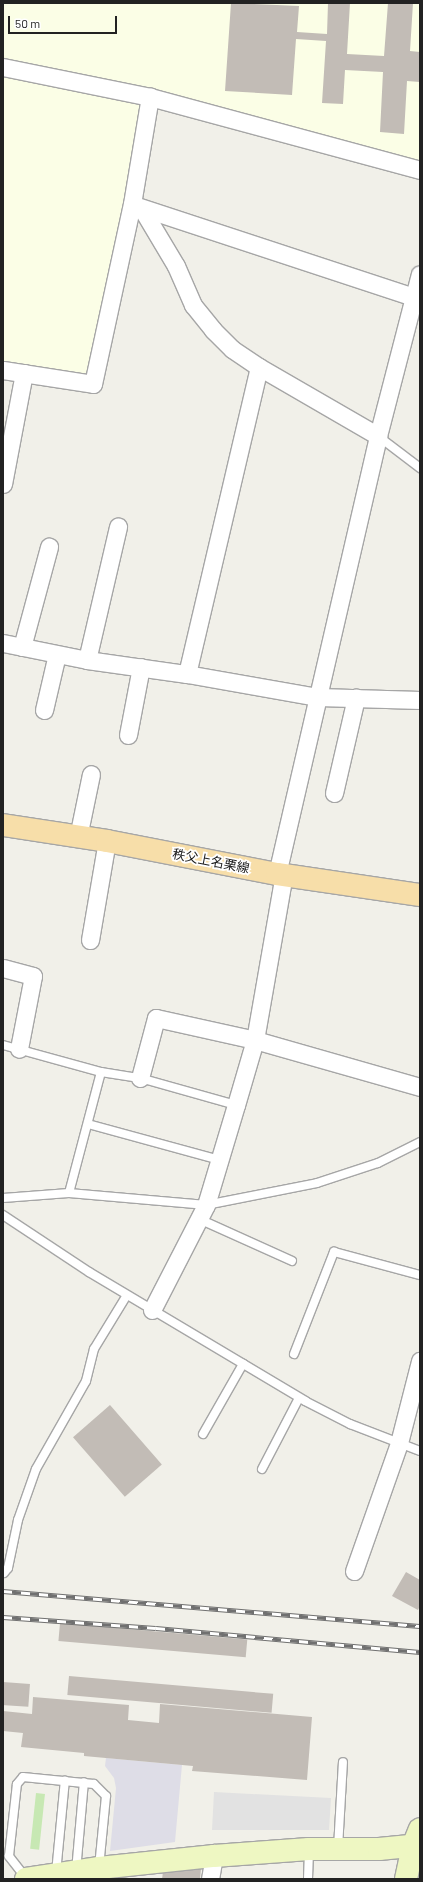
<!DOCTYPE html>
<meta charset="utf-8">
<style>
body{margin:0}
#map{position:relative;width:423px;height:1882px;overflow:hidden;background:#f1f0e9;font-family:Barlow,"Noto Sans JP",sans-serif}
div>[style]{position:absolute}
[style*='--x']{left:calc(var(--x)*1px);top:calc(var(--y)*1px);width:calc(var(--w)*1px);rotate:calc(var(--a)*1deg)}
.education>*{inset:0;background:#fbfee6}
.grass>*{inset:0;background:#c7e8b3;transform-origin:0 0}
.parking>*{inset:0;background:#e2e2e2}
.plaza>*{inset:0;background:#dedde7}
.building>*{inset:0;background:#c2bcb6;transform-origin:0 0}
.roads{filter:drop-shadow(1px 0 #a6a6a6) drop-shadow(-1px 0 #a6a6a6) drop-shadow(0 1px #a6a6a6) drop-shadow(0 -1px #a6a6a6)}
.lane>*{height:8px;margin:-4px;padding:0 4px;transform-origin:4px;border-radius:4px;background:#fff}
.street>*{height:17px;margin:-8.5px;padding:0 8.5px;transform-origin:8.5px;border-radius:8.5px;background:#fff}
.secondary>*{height:22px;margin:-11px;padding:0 11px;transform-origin:11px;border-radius:11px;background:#eef7c2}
.primary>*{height:22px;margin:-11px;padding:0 11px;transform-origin:11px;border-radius:11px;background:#f7dea9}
.rail>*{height:4.5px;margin-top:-2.25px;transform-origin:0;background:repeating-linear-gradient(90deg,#fff 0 9px,#707070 0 18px);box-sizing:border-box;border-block:1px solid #707070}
span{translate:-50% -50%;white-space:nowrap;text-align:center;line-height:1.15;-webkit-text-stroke:3.5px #fff;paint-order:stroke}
.street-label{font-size:13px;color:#222}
.frame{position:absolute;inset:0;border:4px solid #222;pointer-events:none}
.scale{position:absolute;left:8px;top:16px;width:109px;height:18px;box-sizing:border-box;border:2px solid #222;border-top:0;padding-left:5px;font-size:12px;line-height:14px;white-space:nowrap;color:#222;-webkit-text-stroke:3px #fff;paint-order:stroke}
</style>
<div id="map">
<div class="education">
<div style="clip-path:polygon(3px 3px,420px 3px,420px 170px,150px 97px,93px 384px,3px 370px)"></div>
</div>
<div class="grass">
<div style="left:36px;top:1793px;width:9px;height:56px;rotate:6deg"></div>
</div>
<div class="parking">
<div style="clip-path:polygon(214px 1792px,331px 1798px,329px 1830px,212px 1830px)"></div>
</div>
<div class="plaza">
<div style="clip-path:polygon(106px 1758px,182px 1765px,175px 1842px,110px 1851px,116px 1788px,114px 1778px,105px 1766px)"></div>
</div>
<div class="building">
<div style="clip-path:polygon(231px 3px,299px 6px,297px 32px,327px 34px,328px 3px,350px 3px,347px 54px,384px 56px,388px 3px,413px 3px,410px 51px,420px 52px,420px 82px,407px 81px,404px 134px,380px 132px,383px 72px,345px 70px,343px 104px,322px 103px,326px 41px,296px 39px,292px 95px,225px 91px)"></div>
<div style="left:110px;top:1405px;width:79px;height:49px;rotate:49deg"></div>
<div style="clip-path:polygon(406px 1572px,420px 1580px,420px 1606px,418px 1610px,392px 1596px)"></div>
<div style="left:60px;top:1623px;width:188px;height:18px;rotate:5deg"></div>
<div style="left:69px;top:1676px;width:205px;height:19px;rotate:5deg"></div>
<div style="left:3px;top:1682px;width:27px;height:23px;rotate:4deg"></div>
<div style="clip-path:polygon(33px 1697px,129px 1705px,128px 1720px,159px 1723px,160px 1704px,312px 1717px,307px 1780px,192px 1771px,193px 1766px,84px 1756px,84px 1753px,21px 1747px,23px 1733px,3px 1731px,3px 1711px,32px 1714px)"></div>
<div style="clip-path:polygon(201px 1869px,200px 1879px,162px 1879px,163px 1872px)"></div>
</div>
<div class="roads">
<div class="lane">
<div style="--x:378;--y:436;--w:53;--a:37.3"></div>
<div style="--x:3;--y:1045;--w:102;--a:15.4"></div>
<div style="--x:101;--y:1072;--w:39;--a:9"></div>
<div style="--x:140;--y:1078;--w:100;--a:15.7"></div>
<div style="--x:88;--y:1124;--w:137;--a:15.3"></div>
<div style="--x:69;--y:1193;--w:125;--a:-75.2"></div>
<div style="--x:3;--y:1198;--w:66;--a:-4.3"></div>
<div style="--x:69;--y:1193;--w:138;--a:5"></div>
<div style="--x:206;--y:1205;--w:113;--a:-11.2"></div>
<div style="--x:317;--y:1183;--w:64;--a:-18.2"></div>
<div style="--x:378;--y:1163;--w:47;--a:-26.6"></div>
<div style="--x:3;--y:1215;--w:103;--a:33.5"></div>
<div style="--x:89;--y:1272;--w:252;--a:30.8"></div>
<div style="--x:305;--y:1401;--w:51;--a:27.1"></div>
<div style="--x:350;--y:1424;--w:75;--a:21.1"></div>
<div style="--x:199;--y:1219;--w:102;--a:24.3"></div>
<div style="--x:294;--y:1354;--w:110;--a:-68.6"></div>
<div style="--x:334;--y:1252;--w:89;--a:15"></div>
<div style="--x:203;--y:1434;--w:81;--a:-60.3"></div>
<div style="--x:262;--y:1469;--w:80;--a:-62.5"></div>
<div style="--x:4;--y:1573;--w:6;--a:-51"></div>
<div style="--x:8;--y:1568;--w:49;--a:-78.2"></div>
<div style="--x:18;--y:1520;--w:54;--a:-70.6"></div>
<div style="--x:36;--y:1469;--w:101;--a:-60.4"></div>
<div style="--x:86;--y:1381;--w:33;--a:-76"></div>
<div style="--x:94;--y:1349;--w:63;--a:-58.6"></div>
<div style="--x:338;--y:1848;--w:86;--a:-86.7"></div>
<div style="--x:76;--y:1871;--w:89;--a:-84.9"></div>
<div style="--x:56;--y:1873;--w:93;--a:-84.5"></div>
<div style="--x:26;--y:1878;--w:28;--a:-128"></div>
<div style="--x:9;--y:1856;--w:72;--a:-83.7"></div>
<div style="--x:17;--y:1784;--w:9;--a:-49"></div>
<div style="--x:23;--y:1777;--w:71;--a:5.6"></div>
<div style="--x:94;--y:1784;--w:17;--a:45"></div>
<div style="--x:106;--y:1796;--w:71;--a:95.6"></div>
<div style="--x:308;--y:1879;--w:29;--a:-88"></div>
</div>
<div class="street">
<div style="--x:3;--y:67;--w:150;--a:11.5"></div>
<div style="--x:150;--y:97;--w:280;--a:15.1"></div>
<div style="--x:137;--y:206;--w:298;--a:18.2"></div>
<div style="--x:142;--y:209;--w:66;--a:59.2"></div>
<div style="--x:176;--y:266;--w:43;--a:66.4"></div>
<div style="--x:193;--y:305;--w:32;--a:51"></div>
<div style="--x:213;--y:330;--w:27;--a:45"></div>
<div style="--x:232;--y:349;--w:32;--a:34"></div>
<div style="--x:259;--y:367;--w:138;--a:30.1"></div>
<div style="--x:3;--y:370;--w:91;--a:8.8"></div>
<div style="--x:93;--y:384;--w:184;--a:-77.8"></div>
<div style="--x:132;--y:204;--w:109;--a:-80.5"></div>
<div style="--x:3;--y:484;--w:113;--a:-79.3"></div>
<div style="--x:3;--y:643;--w:86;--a:11.4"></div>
<div style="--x:87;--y:660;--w:101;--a:8"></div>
<div style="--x:187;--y:674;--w:133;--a:10"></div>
<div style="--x:318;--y:697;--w:102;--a:1.7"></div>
<div style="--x:22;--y:647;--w:104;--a:-74.9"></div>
<div style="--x:87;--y:660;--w:137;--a:-76.9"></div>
<div style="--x:187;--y:674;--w:315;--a:-76.8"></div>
<div style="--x:44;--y:710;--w:57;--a:-76.9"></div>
<div style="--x:128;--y:735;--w:69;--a:-79.2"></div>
<div style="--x:334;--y:793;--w:98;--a:-77"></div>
<div style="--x:78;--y:837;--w:64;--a:-78.3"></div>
<div style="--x:277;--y:874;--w:449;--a:-77"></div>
<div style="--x:378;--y:436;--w:167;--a:-75.5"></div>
<div style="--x:90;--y:940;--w:100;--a:-80.3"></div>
<div style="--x:3;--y:968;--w:31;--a:15"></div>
<div style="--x:33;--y:976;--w:74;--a:100.9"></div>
<div style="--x:140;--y:1078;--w:62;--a:-75.1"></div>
<div style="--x:156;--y:1018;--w:101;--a:12.5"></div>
<div style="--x:255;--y:1040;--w:172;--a:15.9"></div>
<div style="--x:152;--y:1310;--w:118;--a:-62.8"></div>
<div style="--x:206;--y:1205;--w:104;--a:-73.3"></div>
<div style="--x:236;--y:1105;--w:68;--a:-73.7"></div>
<div style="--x:255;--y:1040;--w:169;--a:-80.1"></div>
<div style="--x:354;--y:1571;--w:136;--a:-70.6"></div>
<div style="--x:399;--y:1443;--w:85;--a:-75.6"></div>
<div style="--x:210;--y:1879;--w:23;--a:-80"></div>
</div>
<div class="secondary">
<div style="--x:26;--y:1879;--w:74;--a:-8.6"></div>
<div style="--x:99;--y:1868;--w:116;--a:-6"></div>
<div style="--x:214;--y:1856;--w:95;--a:-4.2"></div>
<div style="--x:309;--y:1849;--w:70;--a:0"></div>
<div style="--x:379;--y:1849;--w:41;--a:-5.6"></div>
<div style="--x:406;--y:1879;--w:34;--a:-78"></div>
<div style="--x:413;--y:1846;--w:18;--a:-68"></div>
</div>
<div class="primary">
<div style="--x:3;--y:825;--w:105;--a:8.7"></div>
<div style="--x:107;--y:841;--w:173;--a:11"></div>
<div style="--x:277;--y:874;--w:145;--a:8.4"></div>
</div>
</div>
<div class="rail">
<div style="--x:3;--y:1591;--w:418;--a:4.8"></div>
<div style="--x:3;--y:1617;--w:153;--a:4.1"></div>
<div style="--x:156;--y:1628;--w:265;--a:5.2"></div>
</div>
<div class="street-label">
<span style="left:211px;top:861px;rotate:11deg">秩父上名栗線</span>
</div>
<div class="frame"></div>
<div class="scale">50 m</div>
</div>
